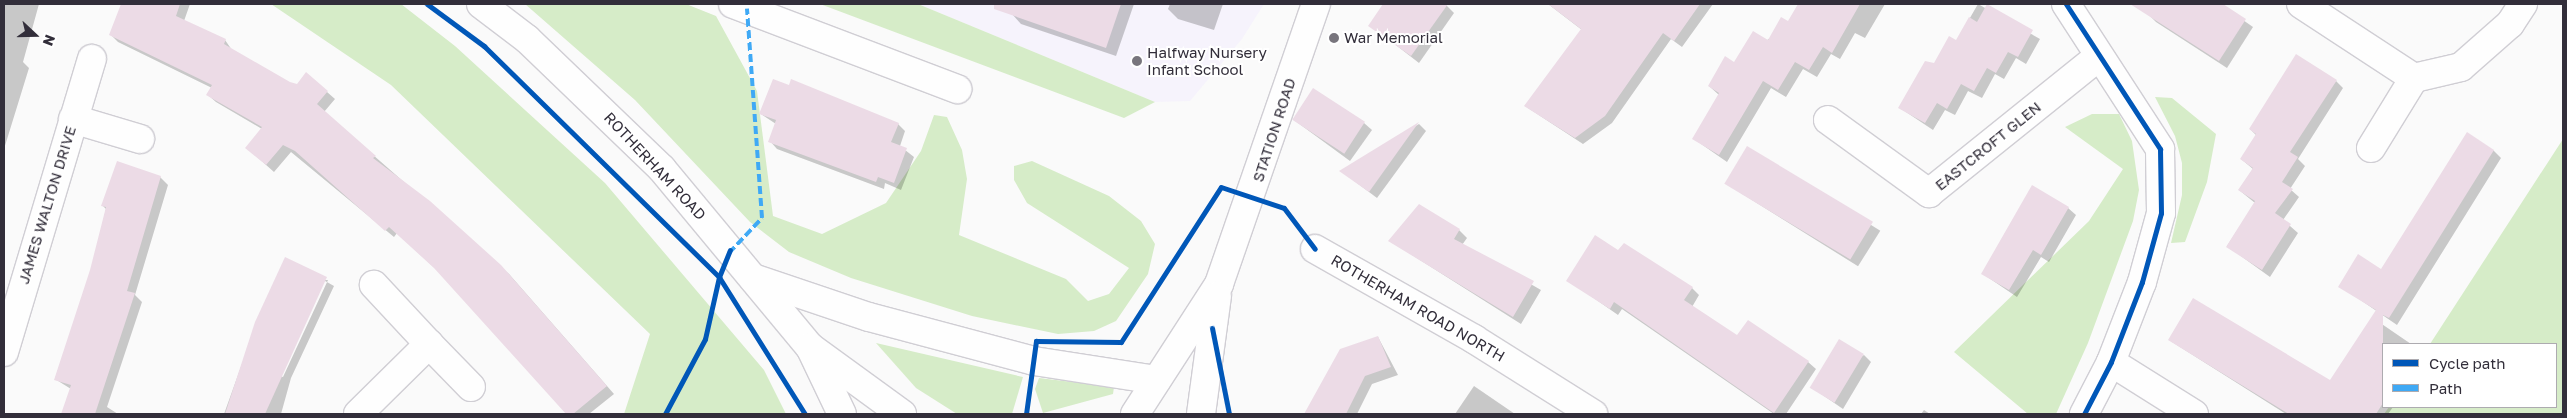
<!DOCTYPE html>
<style>
body{margin:0}
#map{position:relative;width:2567px;height:418px;overflow:hidden;background:#fafafa;font-family:"Golos Text",sans-serif}
div>[style]{position:absolute}
[style*='--x']{left:calc(var(--x)*1px);top:calc(var(--y)*1px);width:calc(var(--w)*1px);rotate:calc(var(--a)*1deg)}
.built>*{inset:0;background:#f6f3fc}
.green>*{inset:0;background:#d6ecc8}
.shadow>*{inset:0;background:#0003;transform-origin:0 0}
.building>*{inset:0;background:#ecdbe6;transform-origin:0 0}
.roads{filter:drop-shadow(1px 0 #d0ced4) drop-shadow(-1px 0 #d0ced4) drop-shadow(0 1px #d0ced4) drop-shadow(0 -1px #d0ced4)}
.street>*{height:28px;margin:-14px;padding:0 14px;transform-origin:14px;border-radius:14px;background:#fefefe}
.secondary>*{height:28px;margin:-14px;padding:0 14px;transform-origin:14px;border-radius:14px;background:#fefefe}
.quiet>*{height:4px;margin-top:-2px;transform-origin:0;background:repeating-linear-gradient(90deg,#3fa9f5 0 8px,transparent 0 12px)}
.cycleway>*{height:5px;margin:-2.5px;padding:0 2.5px;transform-origin:2.5px;border-radius:2.5px;background:#0057b8}
.dots>*{width:14px;height:14px;translate:-50% -50%;box-sizing:border-box;border:2px solid #fff;border-radius:50%}
span{translate:-50% -50%;white-space:nowrap;text-align:center;line-height:1.15;-webkit-text-stroke:4px #fff;paint-order:stroke}
.poi-label{font-size:15px;color:#322e3a}
.left{translate:0 -50%;text-align:left}
.street-label{font-size:15px;color:#322e3a}
.frame{position:absolute;inset:0;border:5px solid #322e3a;pointer-events:none}
.legend{position:absolute;left:2382px;top:343px;width:175px;height:65px;box-sizing:border-box;background:#fff;border:1px solid #adabb0;margin:0;padding:6px 9px;list-style:none;font-size:15px;color:#322e3a}
.legend li{display:flex;align-items:center;gap:10px;height:25px}
.legend b{width:25px;border:1px solid #adabb0}
.north{position:absolute;left:10px;top:10px;width:50px;height:50px;-webkit-text-stroke:4px #fff;paint-order:stroke;rotate:111deg;font-size:14px;font-weight:700;line-height:20px;text-align:center;color:#322e3a}
.north::after{content:'';display:block;margin:auto;width:18px;height:22px;background:#322e3a;clip-path:polygon(50% 0,100% 100%,50% 72%,0 100%)}
</style>
<div id="map">
<div class="built">
<div style="clip-path:polygon(918px 4px,1264px 4px,1242px 39px,1190px 101px,1155px 102px)"></div>
</div>
<div class="green">
<div style="clip-path:polygon(271px 4px,401px 4px,455px 46px,605px 183px,764px 370px,786px 414px,624px 414px,650px 334px,391px 85px)"></div>
<div style="clip-path:polygon(525px 4px,686px 4px,716px 16px,757px 91px,773px 216px,822px 234px,886px 203px,921px 151px,934px 115px,947px 117px,962px 150px,967px 179px,959px 235px,1066px 279px,1088px 301px,1109px 294px,1129px 268px,1027px 203px,1014px 180px,1014px 166px,1032px 161px,1109px 196px,1141px 221px,1155px 244px,1148px 274px,1116px 321px,1094px 331px,1058px 334px,972px 316px,851px 278px,789px 252px,750px 222px,635px 100px)"></div>
<div style="clip-path:polygon(820px 4px,918px 4px,1155px 102px,1124px 118px)"></div>
<div style="clip-path:polygon(2155px 97px,2172px 98px,2216px 134px,2207px 182px,2185px 242px,2171px 243px,2182px 195px,2182px 163px,2175px 136px)"></div>
<div style="clip-path:polygon(2092px 114px,2119px 114px,2132px 141px,2139px 190px,2133px 221px,2088px 343px,2056px 414px,2028px 414px,1954px 352px,2089px 221px,2123px 169px,2065px 127px)"></div>
<div style="clip-path:polygon(2563px 139px,2563px 414px,2384px 414px,2389px 407px,2556px 407px,2556px 344px,2430px 344px)"></div>
<div style="clip-path:polygon(876px 343px,1023px 377px,1012px 414px,957px 414px,916px 388px)"></div>
<div style="clip-path:polygon(1039px 378px,1114px 387px,1113px 394px,1043px 413px,1035px 389px)"></div>
</div>
<div class="shadow">
<div style="clip-path:polygon(4px 4px,39px 4px,23px 62px,29px 68px,4px 149px)"></div>
<div style="clip-path:polygon(122px 4px,190px 4px,184px 21px,225px 40px,232px 50px,289px 83px,327px 92px,335px 99px,324px 112px,509px 274px,614px 394px,589px 414px,568px 414px,439px 272px,397px 233px,394px 237px,291px 152px,274px 172px,247px 148px,262px 129px,216px 102px,208px 95px,212px 88px,118px 42px,110px 34px)"></div>
<div style="clip-path:polygon(1015px 4px,1134px 4px,1116px 56px,1021px 24px,1012px 14px)"></div>
<div style="clip-path:polygon(1170px 4px,1223px 4px,1214px 30px,1178px 19px,1168px 9px)"></div>
<div style="clip-path:polygon(1385px 4px,1445px 4px,1454px 13px,1419px 63px,1370px 25px)"></div>
<div style="clip-path:polygon(1548px 4px,1713px 4px,1682px 47px,1671px 39px,1612px 123px,1583px 144px,1525px 106px,1582px 30px)"></div>
<div style="clip-path:polygon(1800px 4px,1885px 4px,1865px 38px,1855px 33px,1840px 59px,1831px 54px,1817px 77px,1803px 69px,1786px 97px,1771px 88px,1727px 162px,1694px 139px,1719px 95px,1709px 86px,1789px 23px)"></div>
<div style="clip-path:polygon(1978px 4px,2040px 39px,2026px 64px,2016px 58px,2004px 79px,1995px 74px,1982px 98px,1968px 91px,1955px 115px,1945px 110px,1933px 130px,1900px 108px,1956px 42px)"></div>
<div style="clip-path:polygon(2156px 4px,2220px 4px,2253px 27px,2227px 68px,2156px 22px,2149px 15px)"></div>
<div style="clip-path:polygon(2336px 81px,2343px 88px,2298px 159px,2305px 166px,2290px 189px,2299px 197px,2283px 220px,2298px 233px,2270px 277px,2227px 246px,2255px 203px,2239px 190px,2253px 169px,2241px 159px,2257px 136px,2250px 129px)"></div>
<div style="clip-path:polygon(790px 87px,898px 124px,905px 131px,900px 146px,914px 157px,901px 190px,885px 183px,884px 189px,777px 149px,770px 141px,776px 124px,761px 114px)"></div>
<div style="clip-path:polygon(1294px 120px,1364px 123px,1372px 130px,1350px 161px)"></div>
<div style="clip-path:polygon(1419px 124px,1426px 131px,1377px 198px,1341px 171px)"></div>
<div style="left:1748px;top:148px;width:156px;height:42px;rotate:32deg"></div>
<div style="clip-path:polygon(2493px 150px,2501px 158px,2397px 325px,2340px 286px,2382px 270px)"></div>
<div style="clip-path:polygon(160px 177px,168px 185px,135px 295px,142px 302px,107px 407px,118px 414px,64px 414px,71px 389px,55px 379px,91px 271px,106px 209px,103px 206px)"></div>
<div style="clip-path:polygon(2068px 208px,2076px 215px,2049px 262px,2041px 257px,2017px 297px,1983px 274px)"></div>
<div style="clip-path:polygon(1459px 230px,1467px 238px,1462px 245px,1541px 290px,1521px 324px,1390px 241px)"></div>
<div style="clip-path:polygon(1618px 251px,1692px 288px,1699px 295px,1692px 307px,1738px 337px,1808px 362px,1816px 369px,1786px 414px,1774px 414px,1622px 309px,1618px 315px,1568px 280px)"></div>
<div style="clip-path:polygon(evenodd,286px 259px,334px 286px,291px 378px,281px 414px,224px 414px,256px 325px,286px 259px,325px 280px,328px 280px,283px 377px,280px 376px,325px 280px)"></div>
<div style="clip-path:polygon(2373px 318px,2411px 344px,2383px 344px,2383px 407px,2393px 407px,2388px 414px,2286px 414px,2169px 340px,2330px 382px)"></div>
<div style="clip-path:polygon(1378px 337px,1398px 375px,1372px 384px,1357px 414px,1309px 414px)"></div>
<div style="clip-path:polygon(1864px 355px,1871px 362px,1843px 409px,1811px 387px)"></div>
<div style="clip-path:polygon(1474px 386px,1515px 414px,1455px 414px)"></div>
<div style="clip-path:polygon(1924px 410px,1930px 414px,1921px 414px)"></div>
</div>
<div class="building">
<div style="clip-path:polygon(121px 4px,180px 4px,176px 16px,226px 39px,224px 44px,290px 82px,297px 84px,306px 72px,328px 91px,317px 104px,376px 156px,373px 158px,430px 201px,501px 265px,607px 386px,573px 414px,566px 414px,434px 268px,389px 227px,385px 231px,295px 151px,283px 145px,266px 165px,245px 148px,262px 127px,206px 95px,212px 85px,109px 35px)"></div>
<div style="clip-path:polygon(994px 4px,1121px 4px,1106px 48px,994px 9px)"></div>
<div style="clip-path:polygon(1383px 4px,1448px 4px,1411px 56px,1368px 26px)"></div>
<div style="clip-path:polygon(1548px 4px,1700px 4px,1674px 41px,1663px 33px,1605px 116px,1575px 138px,1524px 106px,1581px 29px)"></div>
<div style="clip-path:polygon(1798px 4px,1860px 4px,1832px 53px,1823px 47px,1809px 70px,1795px 62px,1778px 90px,1763px 81px,1719px 155px,1692px 139px,1719px 93px,1708px 86px,1725px 56px,1734px 62px,1753px 31px,1768px 40px,1781px 17px,1788px 21px)"></div>
<div style="clip-path:polygon(1987px 4px,2033px 30px,2018px 57px,2008px 52px,1996px 73px,1987px 68px,1974px 91px,1961px 84px,1947px 109px,1937px 103px,1925px 123px,1898px 108px,1925px 61px,1934px 63px,1949px 36px,1956px 40px,1969px 17px,1977px 22px)"></div>
<div style="clip-path:polygon(2130px 4px,2223px 4px,2246px 19px,2219px 61px)"></div>
<div style="clip-path:polygon(2296px 54px,2337px 80px,2290px 152px,2298px 157px,2282px 182px,2293px 189px,2275px 213px,2291px 224px,2262px 270px,2226px 247px,2255px 201px,2238px 190px,2253px 168px,2240px 159px,2256px 134px,2249px 129px)"></div>
<div style="clip-path:polygon(773px 79px,789px 85px,791px 79px,899px 123px,891px 142px,907px 148px,894px 183px,878px 177px,876px 182px,768px 142px,776px 120px,759px 114px)"></div>
<div style="left:1313px;top:88px;width:62px;height:38px;rotate:33deg"></div>
<div style="clip-path:polygon(1419px 122px,1369px 192px,1339px 171px)"></div>
<div style="clip-path:polygon(2467px 132px,2494px 150px,2389px 318px,2383px 315px,2383px 403px,2376px 414px,2289px 414px,2168px 340px,2193px 298px,2330px 380px,2376px 310px,2338px 287px,2358px 254px,2381px 269px)"></div>
<div style="left:1747px;top:146px;width:147px;height:44px;rotate:31deg"></div>
<div style="clip-path:polygon(117px 161px,161px 176px,127px 291px,135px 293px,95px 414px,61px 414px,71px 385px,54px 380px,90px 270px,106px 207px,101px 206px)"></div>
<div style="clip-path:polygon(2032px 185px,2069px 207px,2041px 255px,2033px 250px,2009px 290px,1981px 274px)"></div>
<div style="clip-path:polygon(1419px 204px,1460px 229px,1454px 239px,1534px 281px,1513px 317px,1388px 241px)"></div>
<div style="clip-path:polygon(1595px 235px,1618px 250px,1624px 243px,1693px 287px,1684px 300px,1737px 335px,1748px 320px,1809px 361px,1774px 413px,1614px 302px,1610px 309px,1566px 281px)"></div>
<div style="clip-path:polygon(285px 257px,327px 277px,265px 414px,225px 414px,255px 322px)"></div>
<div style="clip-path:polygon(1378px 336px,1391px 367px,1365px 376px,1346px 414px,1304px 414px,1340px 349px)"></div>
<div style="left:1839px;top:339px;width:29px;height:57px;rotate:31deg"></div>
</div>
<div class="roads">
<div class="street">
<div style="--x:733;--y:4;--w:240;--a:20.8"></div>
<div style="--x:2066;--y:4;--w:173;--a:57"></div>
<div style="--x:2160;--y:149;--w:64;--a:89.1"></div>
<div style="--x:2161;--y:213;--w:72;--a:105.4"></div>
<div style="--x:2142;--y:282;--w:86;--a:111.2"></div>
<div style="--x:2111;--y:362;--w:59;--a:117.4"></div>
<div style="--x:2301;--y:4;--w:135;--a:33.2"></div>
<div style="--x:2414;--y:78;--w:48;--a:-13.2"></div>
<div style="--x:2461;--y:67;--w:65;--a:-41.3"></div>
<div style="--x:2510;--y:24;--w:24;--a:-57"></div>
<div style="--x:73;--y:119;--w:70;--a:16.6"></div>
<div style="--x:1828;--y:120;--w:125;--a:35.9"></div>
<div style="--x:1929;--y:193;--w:217;--a:-38.8"></div>
<div style="--x:2371;--y:148;--w:82;--a:-58.4"></div>
<div style="--x:1315;--y:249;--w:183;--a:29.5"></div>
<div style="--x:1474;--y:339;--w:141;--a:32.2"></div>
<div style="--x:429;--y:344;--w:60;--a:45.7"></div>
<div style="--x:4;--y:352;--w:306;--a:-73.3"></div>
<div style="--x:2111;--y:362;--w:98;--a:32.1"></div>
<div style="--x:358;--y:414;--w:100;--a:-44.6"></div>
<div style="--x:429;--y:344;--w:81;--a:-133"></div>
</div>
<div class="secondary">
<div style="--x:481;--y:4;--w:58;--a:37.3"></div>
<div style="--x:527;--y:39;--w:187;--a:43.9"></div>
<div style="--x:662;--y:169;--w:231;--a:50.3"></div>
<div style="--x:810;--y:347;--w:114;--a:36.1"></div>
<div style="--x:753;--y:278;--w:122;--a:18.6"></div>
<div style="--x:869;--y:317;--w:171;--a:14.9"></div>
<div style="--x:1034;--y:361;--w:124;--a:8.8"></div>
<div style="--x:810;--y:347;--w:74;--a:64.5"></div>
<div style="--x:1135;--y:414;--w:155;--a:-57.1"></div>
<div style="--x:1219;--y:284;--w:296;--a:-70.9"></div>
<div style="--x:1201;--y:414;--w:119;--a:-82.3"></div>
</div>
</div>
<div class="quiet">
<div style="--x:729;--y:253;--w:48;--a:-46.7"></div>
<div style="--x:762;--y:218;--w:210;--a:-94.1"></div>
</div>
<div class="cycleway">
<div style="--x:427;--y:4;--w:71;--a:36.4"></div>
<div style="--x:484;--y:46;--w:330;--a:44.5"></div>
<div style="--x:719;--y:277;--w:162;--a:57.9"></div>
<div style="--x:2066;--y:4;--w:173;--a:57"></div>
<div style="--x:2160;--y:149;--w:64;--a:89.1"></div>
<div style="--x:2161;--y:213;--w:72;--a:105.4"></div>
<div style="--x:2142;--y:282;--w:86;--a:111.2"></div>
<div style="--x:2111;--y:362;--w:59;--a:117.4"></div>
<div style="--x:1212;--y:328;--w:88;--a:78.8"></div>
<div style="--x:665;--y:414;--w:85;--a:-61.9"></div>
<div style="--x:705;--y:339;--w:64;--a:-77.3"></div>
<div style="--x:719;--y:277;--w:29;--a:-68"></div>
<div style="--x:1026;--y:414;--w:74;--a:-82.2"></div>
<div style="--x:1036;--y:341;--w:85;--a:0.7"></div>
<div style="--x:1121;--y:342;--w:184;--a:-57.2"></div>
<div style="--x:1221;--y:187;--w:66;--a:18.4"></div>
<div style="--x:1284;--y:208;--w:51;--a:52.9"></div>
</div>
<div class="dots">
<div style="left:1334px;top:38px;background:#78757d"></div>
<div style="left:1137px;top:61px;background:#78757d"></div>
</div>
<div class="poi-label">
<span class="left" style="left:1344px;top:38px">War Memorial</span>
<span class="left" style="left:1147px;top:61px">Halfway Nursery<br>Infant School</span>
</div>
<div class="street-label">
<span style="left:1274px;top:130px;rotate:-72deg">STATION ROAD</span>
<span style="left:1988px;top:146px;rotate:-39deg">EASTCROFT GLEN</span>
<span style="left:655px;top:166px;rotate:47deg">ROTHERHAM ROAD</span>
<span style="left:47px;top:205px;rotate:-73deg">JAMES WALTON DRIVE</span>
<span style="left:1418px;top:308px;rotate:30deg">ROTHERHAM ROAD NORTH</span>
</div>
<div class="frame"></div>
<ul class="legend">
<li><b style="height:6px;background:#0057b8"></b>Cycle path</li>
<li><b style="height:6px;background:#3fa9f5"></b>Path</li>
</ul>
<div class="north">N</div>
</div>
